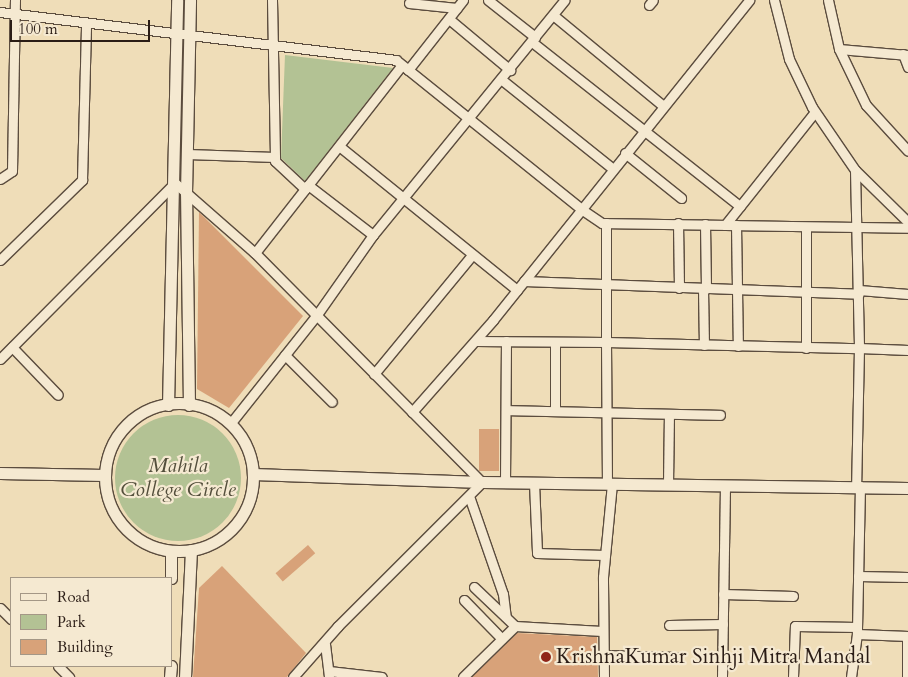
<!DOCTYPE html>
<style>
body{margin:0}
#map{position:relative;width:908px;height:677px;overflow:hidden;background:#efddb8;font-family:Cardo,serif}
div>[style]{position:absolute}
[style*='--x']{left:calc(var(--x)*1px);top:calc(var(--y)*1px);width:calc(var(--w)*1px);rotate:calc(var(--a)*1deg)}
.green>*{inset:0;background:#b3c294}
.round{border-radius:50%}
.building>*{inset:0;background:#d8a279;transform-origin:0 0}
.roads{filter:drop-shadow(1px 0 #5b4c3e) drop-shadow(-1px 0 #5b4c3e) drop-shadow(0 1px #5b4c3e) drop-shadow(0 -1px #5b4c3e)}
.street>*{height:9px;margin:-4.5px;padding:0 4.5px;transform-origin:4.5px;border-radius:4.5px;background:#f5e9d1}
.secondary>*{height:11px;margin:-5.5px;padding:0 5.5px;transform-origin:5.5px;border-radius:5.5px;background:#f5e9d1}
.secondary>.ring{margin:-5.5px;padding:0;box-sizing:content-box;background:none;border:11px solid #f5e9d1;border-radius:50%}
.dots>*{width:14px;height:14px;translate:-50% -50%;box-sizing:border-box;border:2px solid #f5e9d1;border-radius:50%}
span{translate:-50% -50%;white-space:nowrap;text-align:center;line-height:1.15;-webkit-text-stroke:4.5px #f5e9d1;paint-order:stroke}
.park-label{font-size:21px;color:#534e3b;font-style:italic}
.poi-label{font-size:21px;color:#2a1c15}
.left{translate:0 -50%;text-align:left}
.legend{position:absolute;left:10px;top:577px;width:162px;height:90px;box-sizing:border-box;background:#f5e9d1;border:1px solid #a49786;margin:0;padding:6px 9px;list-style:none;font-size:15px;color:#2a1c15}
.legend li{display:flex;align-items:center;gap:10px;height:25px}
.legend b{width:25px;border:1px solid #a49786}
.scale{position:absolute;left:10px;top:20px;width:140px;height:22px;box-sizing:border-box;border:2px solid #2a1c15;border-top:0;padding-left:6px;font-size:15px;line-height:18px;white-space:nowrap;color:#2a1c15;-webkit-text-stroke:4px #f5e9d1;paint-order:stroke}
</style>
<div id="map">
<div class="green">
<div style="clip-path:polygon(285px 55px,393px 68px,305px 181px,281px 158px)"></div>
<div class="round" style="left:115px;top:415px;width:126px;height:126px"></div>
</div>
<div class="building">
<div style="clip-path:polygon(199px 212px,303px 316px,229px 408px,197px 389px)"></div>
<div style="left:479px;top:429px;width:20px;height:42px"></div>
<div style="left:308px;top:545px;width:11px;height:43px;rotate:49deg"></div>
<div style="clip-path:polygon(222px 566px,306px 653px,287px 677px,193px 677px,199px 588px)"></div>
<div style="clip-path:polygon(517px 633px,597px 637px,598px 677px,472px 677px)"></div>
</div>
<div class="roads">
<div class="street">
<div style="--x:272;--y:0;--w:161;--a:88.9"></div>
<div style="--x:275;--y:161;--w:41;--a:43"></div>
<div style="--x:305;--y:189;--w:157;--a:-52"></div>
<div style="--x:488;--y:0;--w:60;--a:38.2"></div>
<div style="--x:774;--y:0;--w:61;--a:75.7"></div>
<div style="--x:789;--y:59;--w:53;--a:64.4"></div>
<div style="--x:812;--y:107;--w:76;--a:55.7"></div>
<div style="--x:855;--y:170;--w:74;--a:44.5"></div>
<div style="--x:828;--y:0;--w:50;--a:77.3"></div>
<div style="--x:839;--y:49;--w:62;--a:64.3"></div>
<div style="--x:866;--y:105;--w:62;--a:47.6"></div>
<div style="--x:409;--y:3;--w:48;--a:5.9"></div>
<div style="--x:649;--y:5;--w:6;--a:-51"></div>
<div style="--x:0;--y:12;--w:399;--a:6.9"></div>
<div style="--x:396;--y:60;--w:238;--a:38.8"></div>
<div style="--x:581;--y:209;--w:25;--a:34"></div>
<div style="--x:602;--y:223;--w:123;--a:0.9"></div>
<div style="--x:725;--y:225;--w:144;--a:-51.5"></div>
<div style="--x:553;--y:15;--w:141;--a:39.5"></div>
<div style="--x:449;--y:19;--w:80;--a:39.9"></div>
<div style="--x:532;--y:42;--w:265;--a:38.3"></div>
<div style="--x:839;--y:49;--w:69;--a:5"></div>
<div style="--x:903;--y:54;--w:14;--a:69"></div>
<div style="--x:408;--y:70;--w:89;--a:-51.8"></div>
<div style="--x:502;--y:80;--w:142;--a:38.7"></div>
<div style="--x:339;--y:146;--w:229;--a:39"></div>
<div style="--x:625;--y:153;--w:72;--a:38.8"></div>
<div style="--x:187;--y:154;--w:88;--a:2"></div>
<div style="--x:855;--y:170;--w:178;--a:88.7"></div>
<div style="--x:859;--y:348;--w:49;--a:2.3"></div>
<div style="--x:0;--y:179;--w:14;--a:-34"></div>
<div style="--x:12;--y:171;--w:171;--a:-89"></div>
<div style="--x:308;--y:185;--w:82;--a:37.6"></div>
<div style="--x:606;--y:223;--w:119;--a:90"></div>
<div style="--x:606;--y:342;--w:253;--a:1.4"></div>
<div style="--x:859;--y:348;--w:138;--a:91.2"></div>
<div style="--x:678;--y:223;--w:65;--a:89.1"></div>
<div style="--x:705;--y:224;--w:65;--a:89.1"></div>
<div style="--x:725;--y:225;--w:183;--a:0.9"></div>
<div style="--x:736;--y:225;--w:121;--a:89.1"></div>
<div style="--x:255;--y:253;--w:81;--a:-52"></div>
<div style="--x:0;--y:260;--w:115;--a:-44.3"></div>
<div style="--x:82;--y:180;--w:157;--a:-88.5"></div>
<div style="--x:524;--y:281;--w:335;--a:2.2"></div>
<div style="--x:703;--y:289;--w:56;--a:89"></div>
<div style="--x:859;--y:290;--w:49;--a:4.7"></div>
<div style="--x:475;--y:341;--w:131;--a:0.4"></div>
<div style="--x:606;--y:342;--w:142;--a:89.6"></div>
<div style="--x:555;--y:342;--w:69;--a:90"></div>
<div style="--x:12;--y:347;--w:66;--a:46.2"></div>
<div style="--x:806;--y:348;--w:121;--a:-90"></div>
<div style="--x:285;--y:355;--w:66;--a:45"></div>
<div style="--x:0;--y:359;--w:248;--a:-45.2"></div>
<div style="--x:175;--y:183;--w:106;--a:41.2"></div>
<div style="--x:255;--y:253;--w:322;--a:45.3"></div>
<div style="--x:482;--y:482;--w:204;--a:135"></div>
<div style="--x:338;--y:626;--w:68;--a:131.4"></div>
<div style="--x:374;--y:374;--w:154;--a:-50.5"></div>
<div style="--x:506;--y:410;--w:214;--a:1.3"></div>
<div style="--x:412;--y:412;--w:123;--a:-48.6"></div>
<div style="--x:493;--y:320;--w:410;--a:-51.3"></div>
<div style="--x:230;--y:424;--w:138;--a:-51.5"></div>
<div style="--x:316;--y:316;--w:99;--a:-54.9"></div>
<div style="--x:373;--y:235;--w:303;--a:-50.8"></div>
<div style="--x:505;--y:483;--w:142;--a:-89.6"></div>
<div style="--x:534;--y:483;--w:70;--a:87.5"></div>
<div style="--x:537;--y:553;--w:68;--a:1.7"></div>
<div style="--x:668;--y:484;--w:69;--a:-89.2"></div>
<div style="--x:860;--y:486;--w:148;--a:91.2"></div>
<div style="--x:857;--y:634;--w:51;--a:2.2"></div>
<div style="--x:469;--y:496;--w:104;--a:70.9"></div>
<div style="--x:503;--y:594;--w:23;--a:83"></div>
<div style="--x:858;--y:576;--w:50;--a:1.1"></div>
<div style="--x:474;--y:587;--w:57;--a:43.6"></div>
<div style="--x:723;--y:594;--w:70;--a:1.6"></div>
<div style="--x:464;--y:600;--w:54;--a:45.7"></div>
<div style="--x:0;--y:608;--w:16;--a:45"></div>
<div style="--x:669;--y:625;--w:54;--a:-1.1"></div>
<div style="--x:325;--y:644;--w:33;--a:83"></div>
<div style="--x:603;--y:655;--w:73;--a:1.6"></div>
<div style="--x:58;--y:666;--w:16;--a:45"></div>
<div style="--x:329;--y:671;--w:53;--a:6.5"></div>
<div style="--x:463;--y:677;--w:73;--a:-44.4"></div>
<div style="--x:515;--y:626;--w:87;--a:3.3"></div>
<div style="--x:604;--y:677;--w:100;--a:-90.6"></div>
<div style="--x:603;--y:577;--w:93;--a:-84.5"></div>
<div style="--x:722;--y:677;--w:192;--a:-89.1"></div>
<div style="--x:793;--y:677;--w:51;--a:-87.8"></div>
<div style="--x:795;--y:626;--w:62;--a:0.9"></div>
<div style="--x:851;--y:677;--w:43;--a:-82.1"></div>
<div style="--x:907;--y:677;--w:41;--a:-90"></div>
</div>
<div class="secondary">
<div class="ring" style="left:105px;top:403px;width:137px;height:137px"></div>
<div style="--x:168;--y:405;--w:405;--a:-88.7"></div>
<div style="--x:189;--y:405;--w:212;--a:-90.8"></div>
<div style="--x:186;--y:193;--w:193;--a:-88.8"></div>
<div style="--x:0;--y:473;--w:104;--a:1.1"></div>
<div style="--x:253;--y:474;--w:229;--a:2"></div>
<div style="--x:482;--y:482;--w:426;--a:0.8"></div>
<div style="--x:171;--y:578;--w:27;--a:-90"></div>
<div style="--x:170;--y:677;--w:11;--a:-85"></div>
<div style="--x:185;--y:677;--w:127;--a:-87.3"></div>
</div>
</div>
<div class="dots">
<div style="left:546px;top:657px;background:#8f2418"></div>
</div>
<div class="park-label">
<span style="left:178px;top:478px">Mahila<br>College Circle</span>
</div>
<div class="poi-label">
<span class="left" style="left:556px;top:657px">KrishnaKumar Sinhji Mitra Mandal</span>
</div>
<ul class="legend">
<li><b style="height:6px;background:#f5e9d1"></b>Road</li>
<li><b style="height:14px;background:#b3c294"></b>Park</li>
<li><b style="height:14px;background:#d8a279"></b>Building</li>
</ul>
<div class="scale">100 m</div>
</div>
